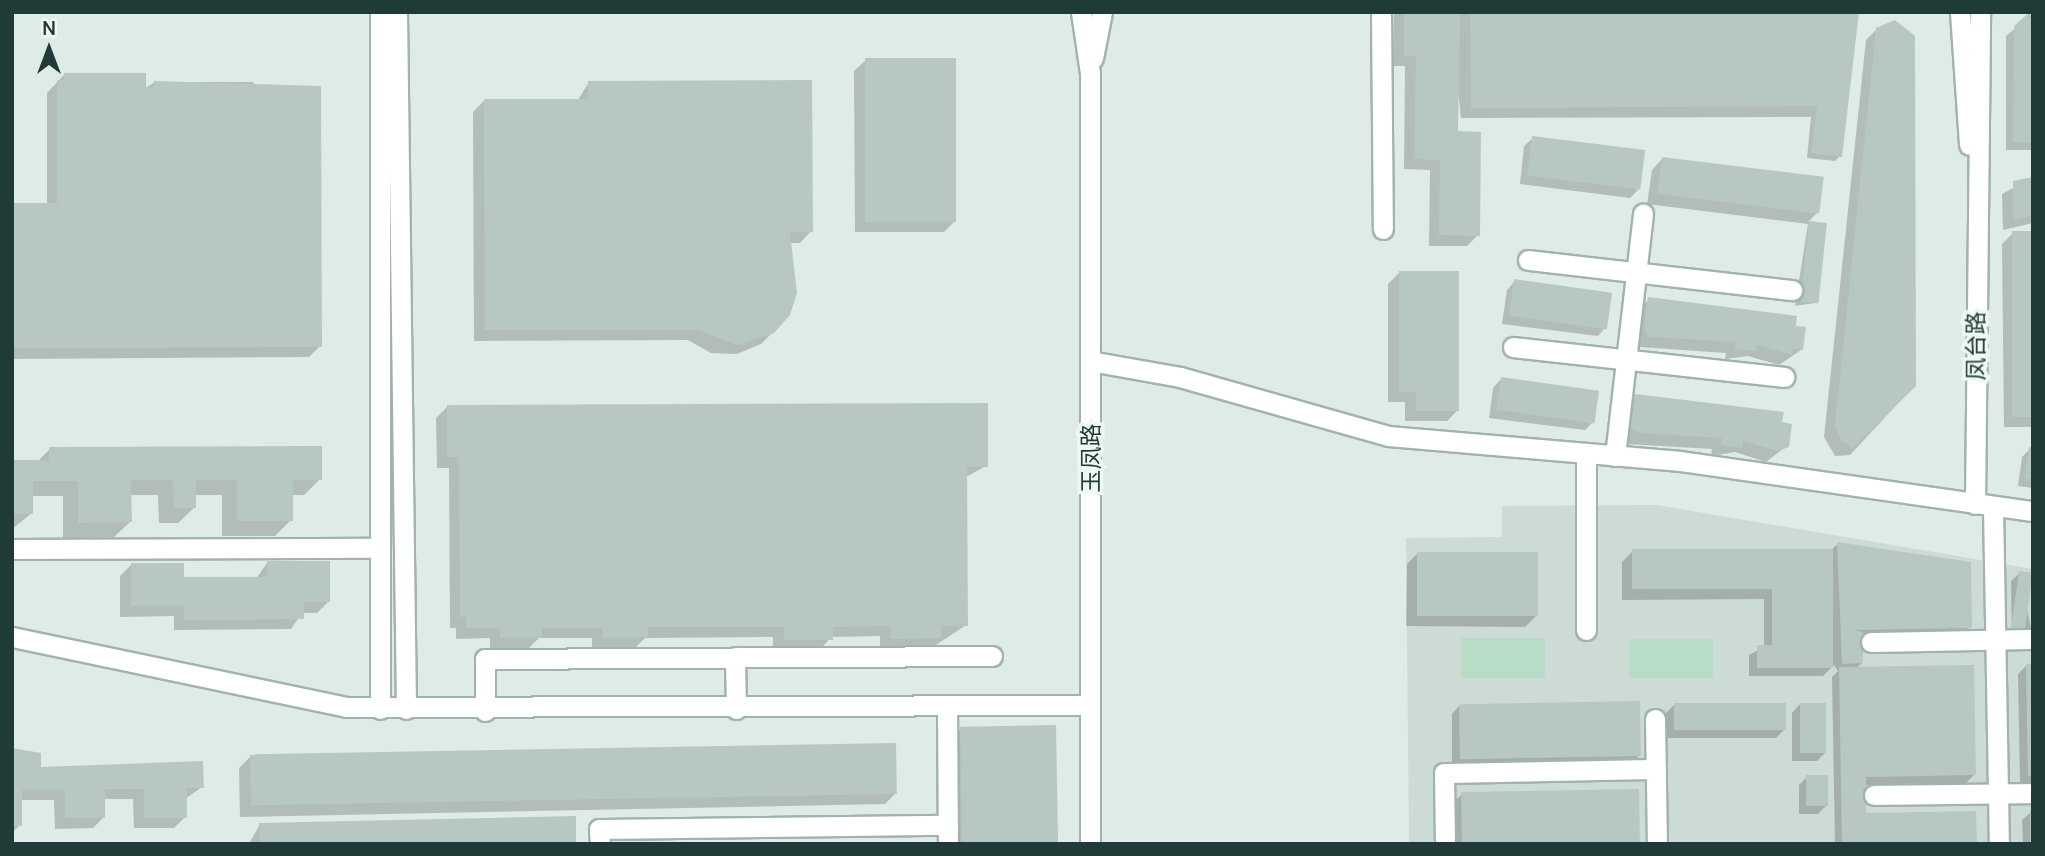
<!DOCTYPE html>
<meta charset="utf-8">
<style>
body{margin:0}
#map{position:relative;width:2045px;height:856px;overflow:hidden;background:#dfebe7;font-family:Manrope,"Noto Sans SC",sans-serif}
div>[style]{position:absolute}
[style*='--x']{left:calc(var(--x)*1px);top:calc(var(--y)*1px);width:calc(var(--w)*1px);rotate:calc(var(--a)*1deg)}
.built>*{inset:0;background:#cddbd6}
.green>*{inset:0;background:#b7ddc6;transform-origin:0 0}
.shadow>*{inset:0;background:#0003}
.building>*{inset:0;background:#b7c8c3;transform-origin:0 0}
.roads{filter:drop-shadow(2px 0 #a2b3af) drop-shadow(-2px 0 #a2b3af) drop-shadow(0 2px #a2b3af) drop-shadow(0 -2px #a2b3af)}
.minor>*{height:19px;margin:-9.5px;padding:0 9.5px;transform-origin:9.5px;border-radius:9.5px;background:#fff}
span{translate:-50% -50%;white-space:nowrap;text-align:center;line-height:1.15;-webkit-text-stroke:7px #eff7f4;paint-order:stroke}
.street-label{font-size:23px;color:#203b37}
.frame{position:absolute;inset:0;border:14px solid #203b37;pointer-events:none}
.north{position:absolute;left:14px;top:14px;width:70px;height:70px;-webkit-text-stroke:5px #eff7f4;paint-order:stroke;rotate:0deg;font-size:19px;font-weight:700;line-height:28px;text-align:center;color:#203b37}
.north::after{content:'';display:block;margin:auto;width:24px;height:32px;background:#203b37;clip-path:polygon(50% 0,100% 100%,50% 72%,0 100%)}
</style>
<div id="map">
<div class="built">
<div style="clip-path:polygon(1657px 505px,2033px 569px,2033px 844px,1409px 844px,1406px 538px,1502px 537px,1502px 506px)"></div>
</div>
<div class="green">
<div style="left:1461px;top:638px;width:84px;height:40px"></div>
<div style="left:1629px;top:639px;width:84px;height:39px"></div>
</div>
<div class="shadow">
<div style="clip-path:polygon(1394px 12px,1857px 12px,1840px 156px,1835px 161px,1807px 158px,1811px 117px,1461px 118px,1457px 81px,1456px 133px,1478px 235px,1467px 246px,1429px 246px,1430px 170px,1404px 169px,1405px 66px,1393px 66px)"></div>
<div style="clip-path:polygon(2033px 13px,2033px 150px,2006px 150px,2006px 36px)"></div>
<div style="clip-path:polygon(1877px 29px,1915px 385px,1850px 455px,1835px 456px,1824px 437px,1866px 40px)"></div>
<div style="clip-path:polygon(866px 60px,955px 221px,944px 232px,855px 232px,854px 71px)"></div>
<div style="clip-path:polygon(64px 75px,144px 89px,155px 82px,253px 82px,320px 346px,309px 357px,12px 359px,12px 205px,47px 205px,47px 93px)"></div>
<div style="clip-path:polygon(589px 82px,811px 231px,800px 243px,788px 243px,773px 332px,761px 344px,737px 354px,711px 353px,688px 340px,474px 341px,473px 112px,484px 101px,578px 100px)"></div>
<div style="clip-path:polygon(1533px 138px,1638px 190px,1630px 198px,1520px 184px,1524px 146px)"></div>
<div style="clip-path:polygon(1663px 158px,1817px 213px,1808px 222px,1825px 224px,1815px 303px,1795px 306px,1808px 224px,1647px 204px,1652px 170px)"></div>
<div style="clip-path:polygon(2033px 177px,2033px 223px,2003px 230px,2002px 194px)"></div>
<div style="clip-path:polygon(2013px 233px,2033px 233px,2033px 427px,2004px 427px,2002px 244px)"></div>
<div style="clip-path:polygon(1399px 273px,1458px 410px,1447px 421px,1405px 421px,1405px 402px,1388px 402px,1388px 284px)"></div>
<div style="clip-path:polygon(1515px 281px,1606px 327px,1598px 336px,1502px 324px,1507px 290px)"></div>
<div style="clip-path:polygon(1649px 299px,1794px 327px,1801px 350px,1779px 365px,1748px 356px,1725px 359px,1726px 353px,1640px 347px,1634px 342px,1638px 310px)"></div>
<div style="clip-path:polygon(1501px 379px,1593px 422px,1585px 430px,1489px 418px,1493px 388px)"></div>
<div style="clip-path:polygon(1635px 395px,1781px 424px,1787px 446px,1766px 462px,1735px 452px,1711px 456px,1712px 449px,1626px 444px,1620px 438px,1624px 406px)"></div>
<div style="clip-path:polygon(447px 407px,986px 466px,966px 477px,966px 625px,930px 649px,880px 649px,880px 636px,831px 637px,820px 650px,773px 650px,773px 637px,645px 638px,635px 648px,592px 648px,592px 638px,539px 638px,529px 648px,490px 648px,490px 638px,456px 639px,456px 628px,450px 628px,449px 468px,437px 468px,436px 418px)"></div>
<div style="clip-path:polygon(50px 449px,320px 479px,304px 495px,291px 495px,291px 520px,275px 536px,222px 536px,222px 495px,194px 495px,194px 508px,178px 523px,159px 523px,158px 495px,130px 495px,130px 522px,114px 537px,63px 538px,63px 496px,32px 496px,32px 513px,12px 529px,12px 462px,37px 462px)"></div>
<div style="clip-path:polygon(2030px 449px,2033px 450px,2033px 488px,2018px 486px,2022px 457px)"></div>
<div style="clip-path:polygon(1838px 544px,1970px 627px,1962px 636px,1861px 638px,1862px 663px,1855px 669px,1974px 775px,1966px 783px,1864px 785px,1865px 815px,1975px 844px,1835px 844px,1832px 677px,1838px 671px,1834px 665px,1823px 676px,1749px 676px,1749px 655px,1764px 647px,1764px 599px,1622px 600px,1622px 562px,1633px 551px,1831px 550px)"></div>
<div style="clip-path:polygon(1418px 553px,1536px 616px,1525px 627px,1406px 626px,1407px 564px)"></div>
<div style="clip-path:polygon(267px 563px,328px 602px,317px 613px,302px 613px,291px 629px,174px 630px,174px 616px,120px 617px,120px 576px,131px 565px,182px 579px,256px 579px)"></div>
<div style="clip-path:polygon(2020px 573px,2033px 639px,2012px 640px,2011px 581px)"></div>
<div style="clip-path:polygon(2026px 666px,2033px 666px,2033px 783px,2020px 783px,2018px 674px)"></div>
<div style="clip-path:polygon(1800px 704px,1825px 753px,1817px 761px,1792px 761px,1792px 713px)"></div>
<div style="clip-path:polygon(1460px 705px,1640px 755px,1631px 763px,1452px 766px,1452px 714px)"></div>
<div style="clip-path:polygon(1674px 705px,1785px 729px,1776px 738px,1666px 738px,1666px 713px)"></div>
<div style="clip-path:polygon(961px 729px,1056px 844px,951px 844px,953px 737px)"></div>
<div style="clip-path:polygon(12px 752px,39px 769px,202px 787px,185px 799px,185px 817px,174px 828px,134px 828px,133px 799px,103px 799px,104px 817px,93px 828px,55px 829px,54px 800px,20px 800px,20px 825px,12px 833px)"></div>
<div style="clip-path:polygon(250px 757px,896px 793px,885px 804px,240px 817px,239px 768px)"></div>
<div style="clip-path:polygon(1807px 777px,1826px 806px,1818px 814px,1799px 814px,1799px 785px)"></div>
<div style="clip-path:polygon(1462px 794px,1638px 844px,1454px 844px,1454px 802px)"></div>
<div style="clip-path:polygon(2031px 812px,2033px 844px,2023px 844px,2022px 820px)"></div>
<div style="clip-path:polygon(260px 824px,575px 844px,249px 844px)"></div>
</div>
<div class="building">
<div style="clip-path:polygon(1404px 12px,1460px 12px,1458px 131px,1481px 132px,1480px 236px,1439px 235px,1440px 160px,1414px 159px,1416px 56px,1404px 56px)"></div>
<div style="clip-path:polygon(1470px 12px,1859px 12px,1842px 157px,1811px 153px,1817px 106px,1471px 108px)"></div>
<div style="clip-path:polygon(2030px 12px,2033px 143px,2013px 142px,2014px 26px)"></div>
<div style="clip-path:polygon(1895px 20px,1915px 36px,1916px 386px,1853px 448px,1841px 441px,1835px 425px,1876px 28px)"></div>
<div style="left:956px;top:58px;width:164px;height:91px;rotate:90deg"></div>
<div style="clip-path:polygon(64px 73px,146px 73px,146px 87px,154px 87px,154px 81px,321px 86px,322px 347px,12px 348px,12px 203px,57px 203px,57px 80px,64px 80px)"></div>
<div style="clip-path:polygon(812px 80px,813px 232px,790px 232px,797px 293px,790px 315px,774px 333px,736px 345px,699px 330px,485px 330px,484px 99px,588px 99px,588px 81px)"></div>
<div style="left:1532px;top:136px;width:114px;height:40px;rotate:7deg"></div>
<div style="left:1662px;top:157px;width:163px;height:37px;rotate:7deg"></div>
<div style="clip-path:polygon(2033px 177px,2033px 215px,2013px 220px,2013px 181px)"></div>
<div style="left:1809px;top:221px;width:18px;height:81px;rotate:6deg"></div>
<div style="left:2012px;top:231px;width:21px;height:186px"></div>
<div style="clip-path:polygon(1399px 271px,1459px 271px,1459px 411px,1416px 411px,1416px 392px,1399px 392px)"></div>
<div style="left:1514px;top:279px;width:99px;height:37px;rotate:8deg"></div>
<div style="clip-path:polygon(1648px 297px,1797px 316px,1796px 326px,1806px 327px,1803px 350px,1793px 349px,1792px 355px,1757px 345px,1756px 351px,1735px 349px,1736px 342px,1651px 337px,1644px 331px)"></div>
<div style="left:1501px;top:377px;width:99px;height:33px;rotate:8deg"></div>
<div style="clip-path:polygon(1635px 394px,1784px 412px,1782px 422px,1792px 424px,1789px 447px,1778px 451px,1743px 441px,1742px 448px,1721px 445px,1722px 438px,1638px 433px,1630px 427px)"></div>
<div style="clip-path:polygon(988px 403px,988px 467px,967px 467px,968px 626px,942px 626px,942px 638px,891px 639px,890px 626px,833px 627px,833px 640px,784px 640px,784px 627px,648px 627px,648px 637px,602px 638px,602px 628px,542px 628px,542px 638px,500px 638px,500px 628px,466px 628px,466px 617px,460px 617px,459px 457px,447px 457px,447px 405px)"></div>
<div style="clip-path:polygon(322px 446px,322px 480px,293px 480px,293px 521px,237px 521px,237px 480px,196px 480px,196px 508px,174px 508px,173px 480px,131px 480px,132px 522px,78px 523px,78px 481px,33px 481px,33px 514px,12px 514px,12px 460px,49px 460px,49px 447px)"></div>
<div style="clip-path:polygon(2029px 447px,2033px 448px,2033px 480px,2025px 479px)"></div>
<div style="clip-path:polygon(1837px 542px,1971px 562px,1972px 628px,1854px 630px,1863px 632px,1863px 663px,1842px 664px)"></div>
<div style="clip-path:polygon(1632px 549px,1833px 549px,1833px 668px,1757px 668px,1757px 645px,1772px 645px,1772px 589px,1632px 589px)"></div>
<div style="left:1417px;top:552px;width:121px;height:64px"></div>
<div style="clip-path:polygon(267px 561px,330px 561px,330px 602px,304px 602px,304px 619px,184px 620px,184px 606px,131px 606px,131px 563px,184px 563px,184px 577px,267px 577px)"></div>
<div style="left:2019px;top:571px;width:14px;height:61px;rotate:8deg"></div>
<div style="clip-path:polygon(2026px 664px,2033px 664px,2033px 776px,2028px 776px)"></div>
<div style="clip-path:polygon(1974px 665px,1976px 775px,1866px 777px,1866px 813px,1976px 811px,1977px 844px,1842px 844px,1839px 667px)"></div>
<div style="left:1640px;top:701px;width:55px;height:181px;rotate:89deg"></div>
<div style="left:1674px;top:703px;width:112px;height:27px"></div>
<div style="left:1800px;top:703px;width:26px;height:50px"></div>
<div style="left:1056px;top:725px;width:119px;height:96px;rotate:89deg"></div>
<div style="left:896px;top:743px;width:51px;height:646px;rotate:89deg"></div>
<div style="clip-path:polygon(12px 748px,41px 753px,41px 767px,203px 761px,204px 788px,187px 788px,187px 818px,144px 818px,144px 789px,105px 789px,105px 818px,65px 818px,65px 790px,22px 790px,22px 826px,12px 826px)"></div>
<div style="left:1806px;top:775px;width:22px;height:31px"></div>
<div style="left:1639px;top:789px;width:55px;height:178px;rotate:89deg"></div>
<div style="left:2030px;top:810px;width:3px;height:34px"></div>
<div style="clip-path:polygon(576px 816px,576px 844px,260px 844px,259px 823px)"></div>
</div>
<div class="roads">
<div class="minor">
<div style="--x:380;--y:12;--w:697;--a:90"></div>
<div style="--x:397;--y:12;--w:697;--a:89.26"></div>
<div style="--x:1081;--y:12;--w:62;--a:81.6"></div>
<div style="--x:1090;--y:73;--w:771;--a:90"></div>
<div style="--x:1381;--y:12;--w:217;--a:89.5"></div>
<div style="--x:1960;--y:12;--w:133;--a:86.1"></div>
<div style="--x:1093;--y:58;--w:47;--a:-78.9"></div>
<div style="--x:1528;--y:260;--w:266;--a:6.5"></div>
<div style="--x:1513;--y:347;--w:273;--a:6.3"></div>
<div style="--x:1090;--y:361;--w:91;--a:10.1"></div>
<div style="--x:1180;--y:377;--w:217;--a:15.8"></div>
<div style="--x:1389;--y:436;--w:292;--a:4.9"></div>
<div style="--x:1680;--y:461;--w:357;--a:8.1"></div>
<div style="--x:1586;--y:453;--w:177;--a:90"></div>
<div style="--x:1615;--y:456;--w:244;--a:-83.4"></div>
<div style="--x:1975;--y:504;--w:492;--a:-89.4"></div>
<div style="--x:1993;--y:506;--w:338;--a:89"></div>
<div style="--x:12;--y:549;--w:367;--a:-0.2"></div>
<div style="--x:12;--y:637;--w:341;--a:11.8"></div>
<div style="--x:346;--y:707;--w:744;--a:-0.15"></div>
<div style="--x:1871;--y:642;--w:162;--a:-1.1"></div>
<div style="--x:735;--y:657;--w:52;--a:88.9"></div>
<div style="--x:947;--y:707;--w:137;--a:89.6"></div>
<div style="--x:485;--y:711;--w:52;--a:-90"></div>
<div style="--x:485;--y:659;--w:507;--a:-0.34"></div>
<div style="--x:1655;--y:719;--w:125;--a:89.1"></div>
<div style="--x:1874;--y:795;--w:159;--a:-0.7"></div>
<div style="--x:600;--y:844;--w:15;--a:-94"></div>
<div style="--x:599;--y:829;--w:349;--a:-0.7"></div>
<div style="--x:1445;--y:844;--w:71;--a:-90.8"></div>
<div style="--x:1444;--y:773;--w:212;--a:-1.1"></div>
</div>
</div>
<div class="street-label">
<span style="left:1975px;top:346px;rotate:-90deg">凤台路</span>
<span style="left:1090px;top:458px;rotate:-90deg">玉凤路</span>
</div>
<div class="frame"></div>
<div class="north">N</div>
</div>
